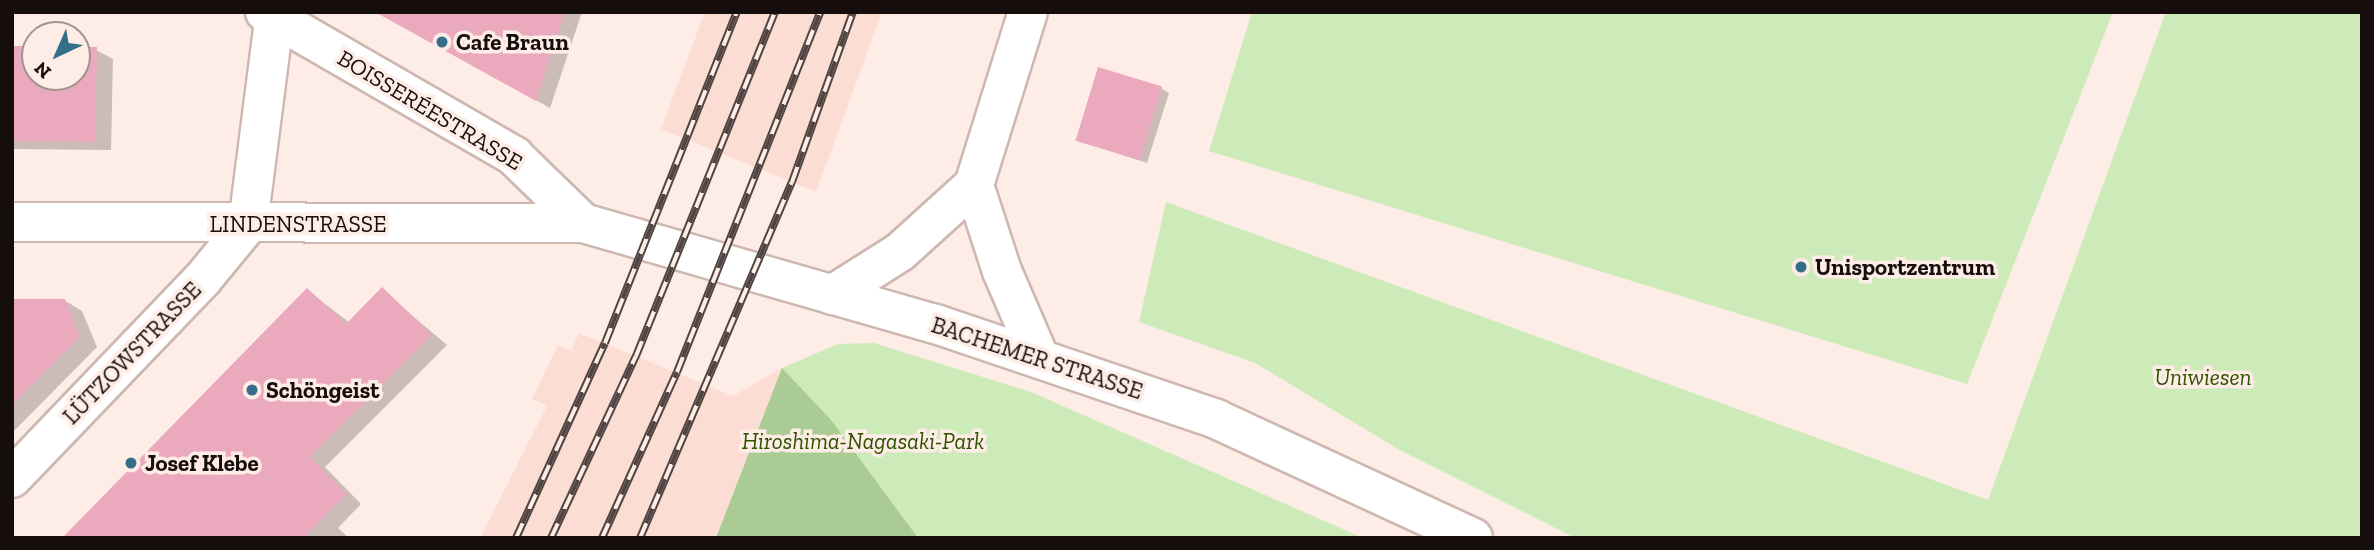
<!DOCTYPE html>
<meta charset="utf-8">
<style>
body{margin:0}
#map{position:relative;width:2374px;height:550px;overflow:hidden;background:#feece6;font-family:"Zilla Slab",serif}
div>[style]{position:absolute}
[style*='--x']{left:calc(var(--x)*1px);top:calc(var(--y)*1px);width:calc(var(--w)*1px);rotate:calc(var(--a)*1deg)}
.built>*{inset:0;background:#fcddd3}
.green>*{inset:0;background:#ccebb8}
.forest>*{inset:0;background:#aacb94}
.shadow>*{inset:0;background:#0003}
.building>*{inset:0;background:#eba9be;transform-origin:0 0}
.roads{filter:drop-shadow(2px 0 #cdb8b0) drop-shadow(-2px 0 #cdb8b0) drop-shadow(0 2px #cdb8b0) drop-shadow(0 -2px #cdb8b0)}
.street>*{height:38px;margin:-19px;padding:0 19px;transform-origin:19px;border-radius:19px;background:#fff}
.secondary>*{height:38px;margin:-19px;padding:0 19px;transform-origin:19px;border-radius:19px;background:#fff}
.rail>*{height:8px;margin-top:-4px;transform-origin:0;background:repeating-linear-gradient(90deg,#feece6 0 16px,#504542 0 32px);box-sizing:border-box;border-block:2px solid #504542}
.dots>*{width:19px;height:19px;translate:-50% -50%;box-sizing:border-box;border:4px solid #feece6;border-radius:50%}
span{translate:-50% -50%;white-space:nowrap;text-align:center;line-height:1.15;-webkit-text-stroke:7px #feece6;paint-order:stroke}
.poi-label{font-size:23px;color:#160e0c;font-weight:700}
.left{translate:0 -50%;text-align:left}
.street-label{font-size:23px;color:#160e0c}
.park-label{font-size:23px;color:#2d5301;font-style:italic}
.frame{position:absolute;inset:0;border:14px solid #160e0c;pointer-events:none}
.north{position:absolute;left:21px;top:21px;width:70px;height:70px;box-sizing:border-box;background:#feece6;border:2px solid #a1938f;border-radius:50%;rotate:224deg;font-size:19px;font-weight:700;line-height:28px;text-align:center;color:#160e0c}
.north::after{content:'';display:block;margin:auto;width:24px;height:32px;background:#356e88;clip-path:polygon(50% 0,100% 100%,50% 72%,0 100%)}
</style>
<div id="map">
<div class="built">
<div style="clip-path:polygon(705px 12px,882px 12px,816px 192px,661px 129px)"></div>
<div style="clip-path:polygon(579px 333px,733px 396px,782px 368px,716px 538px,480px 538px,547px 406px,532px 399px,558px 345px,571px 351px)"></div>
</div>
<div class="green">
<div style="clip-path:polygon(1252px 12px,2113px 12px,1967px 384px,1209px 151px)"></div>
<div style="clip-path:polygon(2166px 12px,2362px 12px,2362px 538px,1575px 538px,1398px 449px,1255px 363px,1139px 322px,1166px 202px,1988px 500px)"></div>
<div style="clip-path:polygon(874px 343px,1031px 392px,1363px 538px,716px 538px,782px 368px,838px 344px)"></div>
</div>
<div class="forest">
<div style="clip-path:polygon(782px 368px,831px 420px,918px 538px,716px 538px)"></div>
</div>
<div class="shadow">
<div style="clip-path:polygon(377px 12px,582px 12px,550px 108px)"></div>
<div style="clip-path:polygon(12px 48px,35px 49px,35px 77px,77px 77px,77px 49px,96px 50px,113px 59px,111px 150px,12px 149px)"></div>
<div style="clip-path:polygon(1161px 88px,1169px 93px,1147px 163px,1077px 140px)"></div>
<div style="clip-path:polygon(307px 290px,350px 323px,382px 290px,447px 345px,325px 467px,361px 504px,338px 528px,349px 538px,66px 538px)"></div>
<div style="clip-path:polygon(64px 300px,82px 311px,97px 347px,12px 433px,12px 301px)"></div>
</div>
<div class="building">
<div style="clip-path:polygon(375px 12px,565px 12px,536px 101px)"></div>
<div style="clip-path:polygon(12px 46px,35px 46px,35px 77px,77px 77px,77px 47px,97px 47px,95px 142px,12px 141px)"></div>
<div style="left:1098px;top:67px;width:67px;height:77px;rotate:17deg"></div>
<div style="clip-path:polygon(382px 287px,432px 335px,310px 457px,346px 494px,304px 538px,62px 538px,307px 288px,346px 324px)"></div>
<div style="clip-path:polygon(12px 299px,65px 299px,80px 337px,12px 405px)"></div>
</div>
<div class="roads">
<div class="street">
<div style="--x:265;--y:12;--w:288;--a:30"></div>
<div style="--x:514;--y:156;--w:96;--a:44.2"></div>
<div style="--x:974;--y:185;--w:90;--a:72"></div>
<div style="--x:1002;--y:271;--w:94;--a:66.7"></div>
<div style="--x:832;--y:295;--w:80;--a:-32.3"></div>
<div style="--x:900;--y:252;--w:100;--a:-42.2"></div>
<div style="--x:974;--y:185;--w:181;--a:-72.7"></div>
<div style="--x:12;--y:478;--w:274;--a:-46.2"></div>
<div style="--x:202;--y:280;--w:72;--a:-50.6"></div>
<div style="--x:248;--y:224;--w:214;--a:-82.7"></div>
</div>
<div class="secondary">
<div style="--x:12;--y:222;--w:571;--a:0.1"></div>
<div style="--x:583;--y:223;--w:367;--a:16"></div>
<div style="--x:936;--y:324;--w:296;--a:18.7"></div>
<div style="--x:1216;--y:419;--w:283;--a:24.8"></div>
</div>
</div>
<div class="rail">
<div style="--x:516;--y:538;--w:214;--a:-65.5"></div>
<div style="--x:605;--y:343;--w:356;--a:-68.3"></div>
<div style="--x:551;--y:538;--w:201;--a:-65"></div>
<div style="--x:636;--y:356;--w:371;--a:-68"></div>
<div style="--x:602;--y:538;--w:182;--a:-65.7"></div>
<div style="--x:677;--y:372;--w:387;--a:-68.3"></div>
<div style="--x:640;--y:538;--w:387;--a:-66.9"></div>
<div style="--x:792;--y:182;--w:181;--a:-70.3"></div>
</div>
<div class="dots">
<div style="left:442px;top:42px;background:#356e88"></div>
<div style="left:1801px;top:267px;background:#356e88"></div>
<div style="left:252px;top:390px;background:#356e88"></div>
<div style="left:131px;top:463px;background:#356e88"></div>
</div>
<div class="poi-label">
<span class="left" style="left:456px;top:42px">Cafe Braun</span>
<span class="left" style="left:1815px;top:267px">Unisportzentrum</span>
<span class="left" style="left:266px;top:390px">Schöngeist</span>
<span class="left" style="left:145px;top:463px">Josef Klebe</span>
</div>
<div class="street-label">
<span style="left:430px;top:110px;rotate:31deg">BOISSERÉESTRASSE</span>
<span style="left:298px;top:224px">LINDENSTRASSE</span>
<span style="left:132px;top:353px;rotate:-46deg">LÜTZOWSTRASSE</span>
<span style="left:1037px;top:358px;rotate:18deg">BACHEMER STRASSE</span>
</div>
<div class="park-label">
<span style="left:2203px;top:377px">Uniwiesen</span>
<span style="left:863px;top:441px">Hiroshima-Nagasaki-Park</span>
</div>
<div class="frame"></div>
<div class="north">N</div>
</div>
